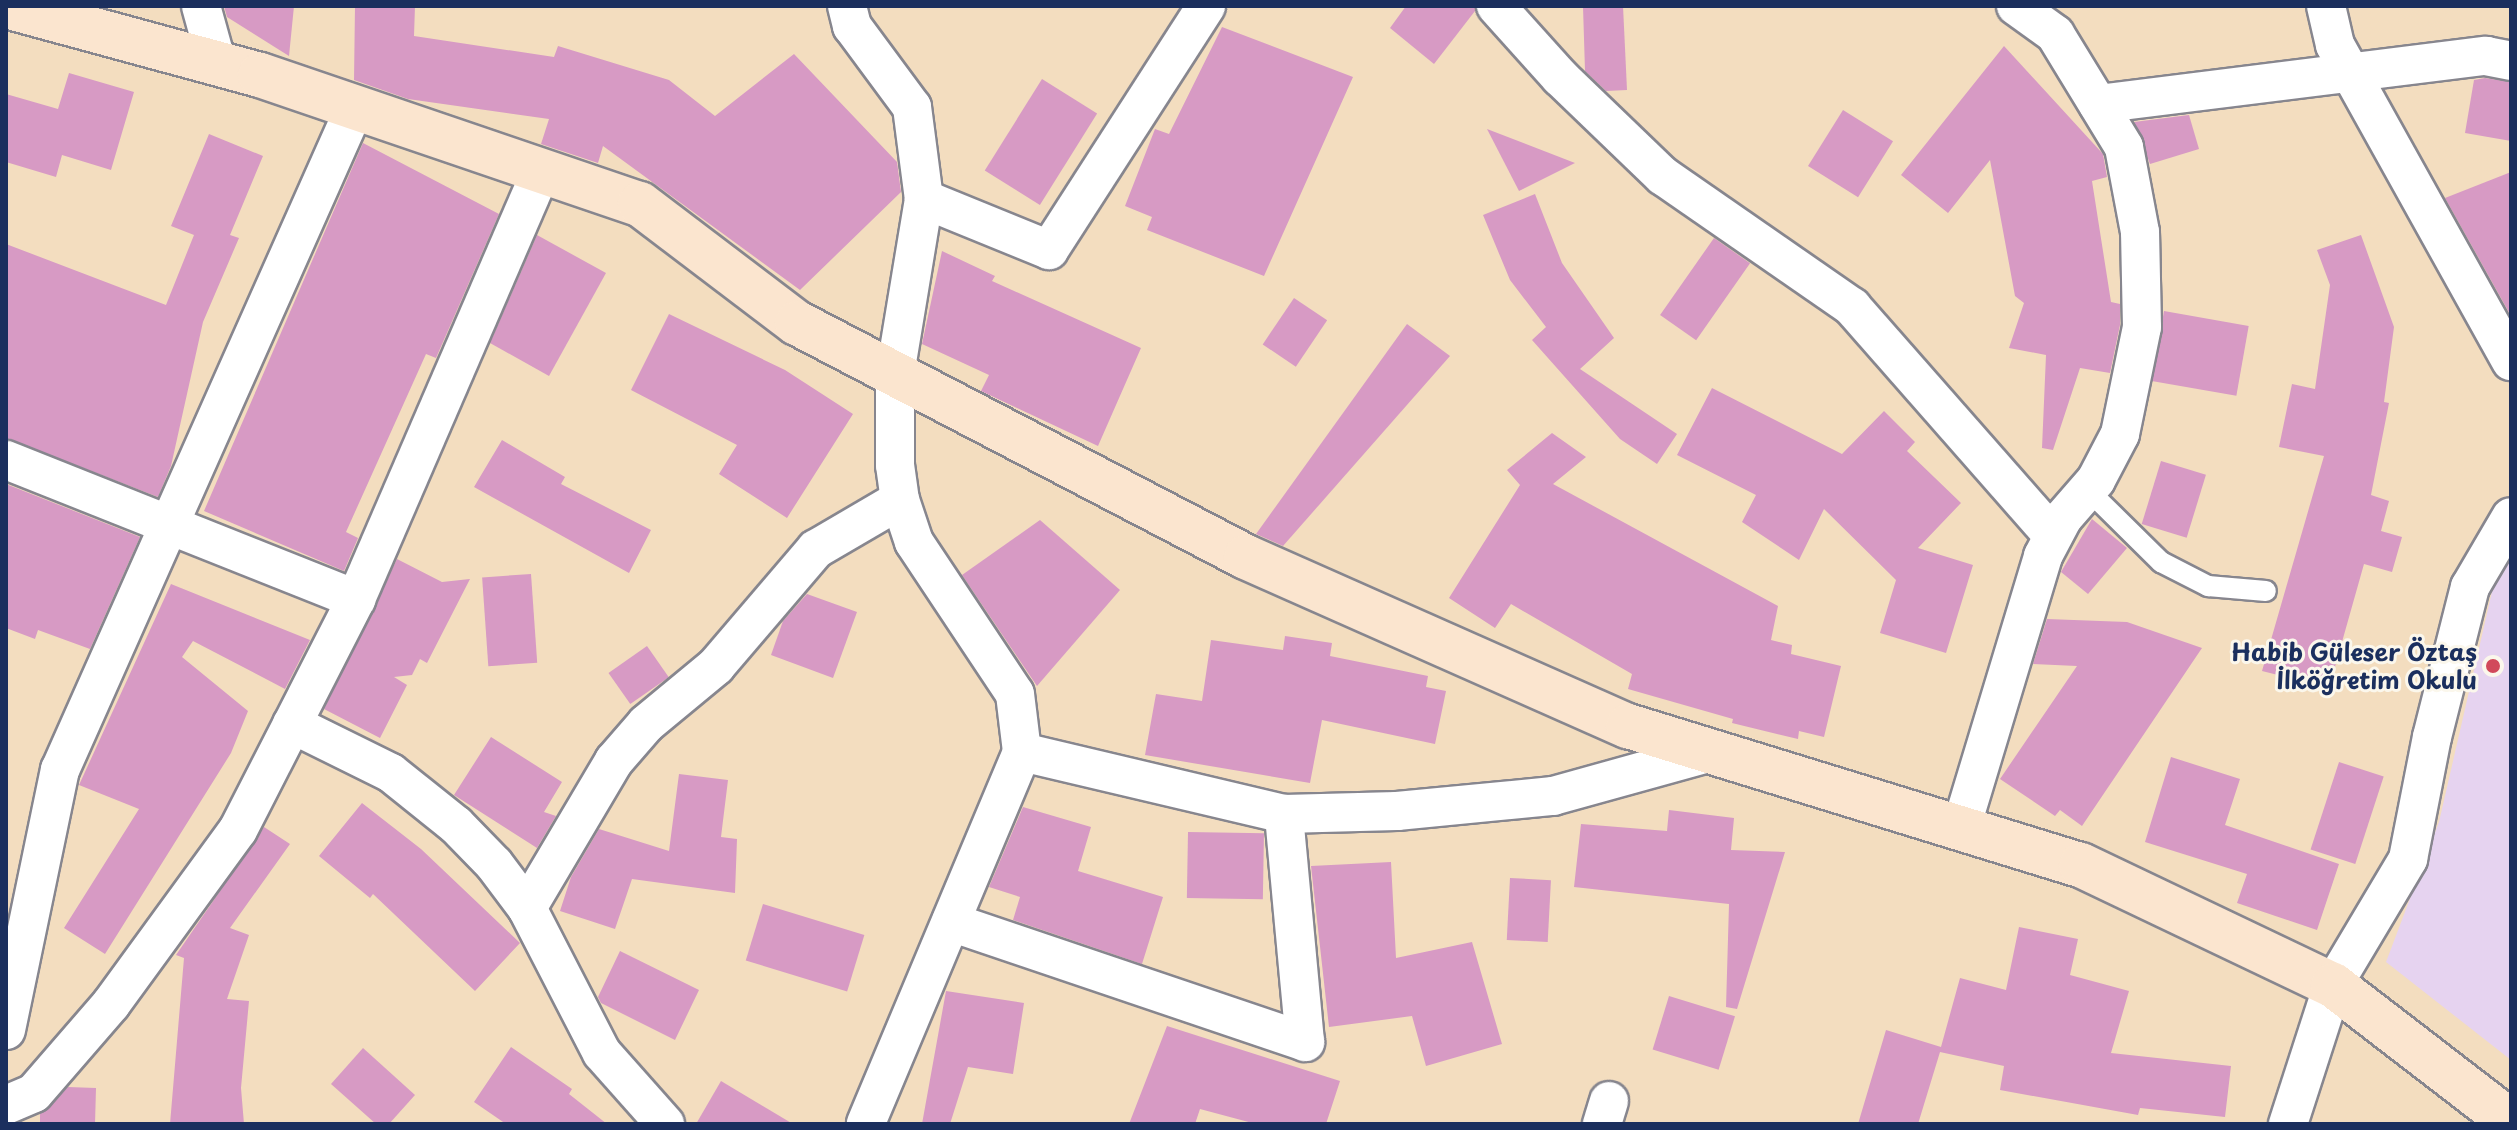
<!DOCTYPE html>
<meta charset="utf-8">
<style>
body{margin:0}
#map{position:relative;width:2517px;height:1130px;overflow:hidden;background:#f3ddbf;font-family:"Playpen Sans",sans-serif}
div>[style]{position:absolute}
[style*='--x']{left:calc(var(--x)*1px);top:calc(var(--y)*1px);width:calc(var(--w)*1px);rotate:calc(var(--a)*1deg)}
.built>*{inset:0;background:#e6d3f0}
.building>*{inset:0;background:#d79ac4;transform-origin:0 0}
.roads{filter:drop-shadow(2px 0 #87868e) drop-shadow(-2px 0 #87868e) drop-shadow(0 2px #87868e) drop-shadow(0 -2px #87868e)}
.lane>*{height:20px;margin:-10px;padding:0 10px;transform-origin:10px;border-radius:10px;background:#fff}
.street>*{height:38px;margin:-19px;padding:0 19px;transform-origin:19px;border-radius:19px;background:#fff}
.secondary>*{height:44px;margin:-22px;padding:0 22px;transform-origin:22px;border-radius:22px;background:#fbe5cf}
.dots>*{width:22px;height:22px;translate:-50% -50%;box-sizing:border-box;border:4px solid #fbf7ec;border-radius:50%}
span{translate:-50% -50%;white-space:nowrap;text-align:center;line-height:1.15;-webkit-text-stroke:6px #fbf7ec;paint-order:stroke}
.poi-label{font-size:24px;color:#1b2f5e;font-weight:700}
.right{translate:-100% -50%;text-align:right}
.frame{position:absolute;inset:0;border:8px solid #1b2f5e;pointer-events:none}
</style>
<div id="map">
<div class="built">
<div style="clip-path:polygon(2511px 509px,2511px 1060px,2386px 962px,2439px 822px)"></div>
</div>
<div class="building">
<div style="clip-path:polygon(224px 6px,294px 6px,289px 56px,227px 17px)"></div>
<div style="clip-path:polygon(355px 6px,415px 6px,414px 36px,554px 57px,558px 46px,669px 80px,715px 116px,794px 54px,897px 162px,901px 192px,800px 290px,603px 146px,598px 163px,541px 144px,549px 119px,408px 99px,354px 80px)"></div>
<div style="clip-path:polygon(1406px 6px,1475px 6px,1475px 11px,1434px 64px,1390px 28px)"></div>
<div style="clip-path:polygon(1583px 6px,1623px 6px,1627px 90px,1606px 91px,1585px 71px)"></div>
<div style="clip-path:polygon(1222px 27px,1353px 77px,1264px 276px,1147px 230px,1152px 217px,1125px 206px,1155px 129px,1169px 134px)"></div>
<div style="clip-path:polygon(2004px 46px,2103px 154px,2107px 177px,2092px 181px,2111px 302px,2120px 304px,2120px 325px,2110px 373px,2080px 368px,2053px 450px,2042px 448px,2046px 355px,2009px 348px,2024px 303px,2015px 296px,1990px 160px,1948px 213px,1901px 175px)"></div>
<div style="clip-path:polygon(69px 73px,134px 92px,111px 170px,62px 155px,56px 177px,6px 162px,6px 94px,58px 109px)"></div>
<div style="clip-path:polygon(2485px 78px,2511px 82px,2511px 141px,2465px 133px,2474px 80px)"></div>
<div style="left:1042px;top:79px;width:65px;height:108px;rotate:32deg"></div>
<div style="left:1843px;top:110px;width:59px;height:66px;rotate:32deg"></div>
<div style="clip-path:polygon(2189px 115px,2199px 149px,2150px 164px,2134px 122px)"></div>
<div style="clip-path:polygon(1487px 129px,1575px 163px,1519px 191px)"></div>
<div style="clip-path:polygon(209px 134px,263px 156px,230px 235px,239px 238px,203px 322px,171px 466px,158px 497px,6px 438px,6px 244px,166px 305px,194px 235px,171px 226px)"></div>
<div style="clip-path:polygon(363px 143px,499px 214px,436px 358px,426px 354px,346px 532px,358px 538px,344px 571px,204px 511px)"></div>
<div style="clip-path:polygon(2511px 172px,2511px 316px,2445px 198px)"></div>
<div style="clip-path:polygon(1535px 194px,1562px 263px,1614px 338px,1580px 369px,1677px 434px,1657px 464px,1620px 439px,1532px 340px,1546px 327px,1510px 280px,1483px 215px)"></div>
<div style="clip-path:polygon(537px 235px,606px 273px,549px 376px,490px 343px)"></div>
<div style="clip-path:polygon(2361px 235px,2394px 327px,2384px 402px,2389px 403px,2371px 495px,2389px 501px,2381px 531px,2402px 537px,2392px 572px,2364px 564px,2329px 688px,2262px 671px,2324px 456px,2279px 447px,2292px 384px,2315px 389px,2330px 285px,2317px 250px)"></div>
<div style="left:1714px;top:238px;width:44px;height:94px;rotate:35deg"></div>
<div style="clip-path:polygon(942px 251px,995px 276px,992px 281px,1141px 348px,1098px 446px,981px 391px,989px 375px,922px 344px)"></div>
<div style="left:1294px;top:298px;width:40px;height:56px;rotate:34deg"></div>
<div style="left:2164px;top:311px;width:86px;height:71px;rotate:10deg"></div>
<div style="clip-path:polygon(669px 314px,785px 370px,853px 414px,787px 518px,719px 474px,737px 445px,631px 390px)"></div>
<div style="clip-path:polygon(1407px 324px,1450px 356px,1283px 546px,1256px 534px)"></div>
<div style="clip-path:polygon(1712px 388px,1842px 454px,1884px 411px,1915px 442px,1907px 451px,1961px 503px,1918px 548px,1973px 565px,1946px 653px,1880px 633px,1896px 580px,1824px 509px,1799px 560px,1742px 522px,1756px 495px,1677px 455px)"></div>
<div style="clip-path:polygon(1552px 433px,1586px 457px,1553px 484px,1778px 606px,1771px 640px,1792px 645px,1791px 654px,1841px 666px,1824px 737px,1799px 731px,1798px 739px,1732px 723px,1733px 719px,1628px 689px,1632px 674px,1511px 604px,1495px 628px,1449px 598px,1520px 485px,1507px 470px)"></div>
<div style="clip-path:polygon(502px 440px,565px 477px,561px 484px,651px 530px,629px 573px,474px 487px)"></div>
<div style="left:2161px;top:461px;width:47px;height:66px;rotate:17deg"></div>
<div style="clip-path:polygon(6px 484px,140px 537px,90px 649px,38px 630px,35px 639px,6px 628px)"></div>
<div style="clip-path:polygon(2092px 519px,2127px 548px,2088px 594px,2061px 572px)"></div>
<div style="clip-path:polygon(1040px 520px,1120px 590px,1037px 686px,962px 575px)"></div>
<div style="clip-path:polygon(397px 559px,442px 582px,470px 579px,427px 663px,420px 659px,412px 675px,394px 677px,407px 685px,380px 738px,324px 709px)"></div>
<div style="left:531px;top:574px;width:89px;height:49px;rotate:86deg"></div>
<div style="clip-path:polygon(171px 584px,310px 640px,285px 689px,193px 641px,182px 657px,248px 711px,231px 753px,105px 954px,64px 928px,139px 809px,79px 785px)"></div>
<div style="clip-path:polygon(807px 594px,857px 612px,833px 678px,771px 655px,783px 621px)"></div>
<div style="clip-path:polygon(2047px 619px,2127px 622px,2202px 648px,2082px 826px,2060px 810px,2055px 816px,2000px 779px,2077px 666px,2033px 664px)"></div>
<div style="clip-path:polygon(1285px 636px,1332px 643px,1330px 656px,1428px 676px,1426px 687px,1446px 691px,1435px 744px,1322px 720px,1310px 783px,1145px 755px,1156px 694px,1202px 701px,1211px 640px,1283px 650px)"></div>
<div style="left:647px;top:646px;width:38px;height:47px;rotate:55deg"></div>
<div style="clip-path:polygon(491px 737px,562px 782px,544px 812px,556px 816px,537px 848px,454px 795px)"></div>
<div style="clip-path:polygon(2171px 757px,2240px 779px,2225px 825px,2339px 864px,2317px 930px,2237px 903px,2247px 874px,2145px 842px)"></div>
<div style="left:2339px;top:762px;width:47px;height:92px;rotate:18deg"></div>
<div style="clip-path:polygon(679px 774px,728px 780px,721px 837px,737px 839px,735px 893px,632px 879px,615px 929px,560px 911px,571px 877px,599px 829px,669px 851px)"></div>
<div style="clip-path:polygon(362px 803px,421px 849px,520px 943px,475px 991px,373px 894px,370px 898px,319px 856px)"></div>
<div style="clip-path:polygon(1023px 807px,1091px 827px,1078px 871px,1163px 897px,1142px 964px,1013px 920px,1020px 897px,989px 887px)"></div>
<div style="clip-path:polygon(1669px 810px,1734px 818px,1731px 850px,1785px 852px,1737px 1009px,1726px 1007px,1729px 904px,1574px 887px,1581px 824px,1667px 831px)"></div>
<div style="clip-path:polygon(264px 827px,290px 844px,230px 928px,249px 935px,227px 999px,249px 1001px,241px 1088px,244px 1124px,170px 1124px,184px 958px,176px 955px)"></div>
<div style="left:1188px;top:832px;width:76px;height:66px;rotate:1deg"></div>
<div style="clip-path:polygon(1391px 862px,1396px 958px,1472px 942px,1502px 1044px,1426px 1066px,1412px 1016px,1329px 1027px,1311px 866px)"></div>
<div style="left:1510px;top:878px;width:41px;height:62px;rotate:3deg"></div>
<div style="left:763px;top:904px;width:106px;height:59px;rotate:17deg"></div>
<div style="clip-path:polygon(2019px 927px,2078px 939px,2070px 975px,2129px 991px,2111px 1053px,2231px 1066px,2225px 1117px,2140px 1108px,2138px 1115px,2000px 1090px,2004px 1066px,1940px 1052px,1918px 1124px,1858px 1124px,1886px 1030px,1941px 1047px,1960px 978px,2006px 990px)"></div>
<div style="clip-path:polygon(620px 951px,699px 990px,675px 1040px,601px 1003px,598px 997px)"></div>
<div style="clip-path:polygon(946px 991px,1024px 1003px,1013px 1074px,968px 1067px,950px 1124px,922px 1124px)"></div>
<div style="left:1669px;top:996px;width:69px;height:56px;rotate:17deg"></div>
<div style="clip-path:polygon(1167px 1026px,1340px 1081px,1326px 1124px,1256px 1124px,1200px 1109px,1195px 1124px,1129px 1124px)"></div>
<div style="clip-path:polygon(511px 1047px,572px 1089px,569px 1094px,607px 1124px,506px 1124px,474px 1102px)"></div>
<div style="clip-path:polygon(363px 1048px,415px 1095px,389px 1124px,376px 1124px,331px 1084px)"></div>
<div style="clip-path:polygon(721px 1081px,793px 1124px,696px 1124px)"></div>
<div style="clip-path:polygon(68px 1087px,96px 1088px,95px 1124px,40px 1124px,40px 1114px)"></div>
</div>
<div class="roads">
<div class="lane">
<div style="--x:2088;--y:490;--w:103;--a:44.6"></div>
<div style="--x:2161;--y:562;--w:53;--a:27.1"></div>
<div style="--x:2208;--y:586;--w:58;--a:4.9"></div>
</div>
<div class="street">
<div style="--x:201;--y:6;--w:60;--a:74.6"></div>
<div style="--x:847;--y:6;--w:21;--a:76"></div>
<div style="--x:852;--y:26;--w:101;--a:53.5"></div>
<div style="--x:912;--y:107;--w:93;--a:82.6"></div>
<div style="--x:924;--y:199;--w:177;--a:99.4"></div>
<div style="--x:895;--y:374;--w:91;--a:90"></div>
<div style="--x:895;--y:465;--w:35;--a:82"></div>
<div style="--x:900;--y:500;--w:44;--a:71.6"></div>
<div style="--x:914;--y:542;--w:182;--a:56.4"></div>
<div style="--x:1015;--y:694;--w:58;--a:83.1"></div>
<div style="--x:1022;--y:752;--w:403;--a:112.8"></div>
<div style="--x:1496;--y:6;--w:96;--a:48"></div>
<div style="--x:1560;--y:77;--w:143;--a:43.9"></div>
<div style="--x:1663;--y:176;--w:230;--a:34.7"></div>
<div style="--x:1852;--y:307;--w:303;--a:48.7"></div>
<div style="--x:2326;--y:6;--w:40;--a:77"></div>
<div style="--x:2335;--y:45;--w:362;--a:60.9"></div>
<div style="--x:2098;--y:104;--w:391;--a:-7.1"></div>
<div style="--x:2486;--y:56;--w:25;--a:11"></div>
<div style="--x:924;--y:199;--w:135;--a:22.2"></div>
<div style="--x:1049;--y:250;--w:290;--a:-57.2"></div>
<div style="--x:6;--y:460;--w:377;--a:21.7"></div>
<div style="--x:292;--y:724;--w:110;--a:26.3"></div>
<div style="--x:391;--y:773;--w:83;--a:38.7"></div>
<div style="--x:456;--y:825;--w:54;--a:45.7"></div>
<div style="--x:494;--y:864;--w:55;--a:53.1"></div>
<div style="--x:527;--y:908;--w:163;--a:62.7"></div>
<div style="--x:602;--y:1053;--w:95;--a:48.4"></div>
<div style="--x:1022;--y:752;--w:269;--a:13.3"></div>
<div style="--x:1284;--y:814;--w:113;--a:-1.5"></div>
<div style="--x:1397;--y:811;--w:157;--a:-5.5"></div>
<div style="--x:1553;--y:796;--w:165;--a:-15.5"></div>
<div style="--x:1961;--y:828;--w:284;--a:-73.2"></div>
<div style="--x:2043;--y:556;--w:43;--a:-62.2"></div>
<div style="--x:2063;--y:518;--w:50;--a:-49"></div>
<div style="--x:2096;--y:480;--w:52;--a:-62.4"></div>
<div style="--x:2120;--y:434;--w:109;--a:-78.4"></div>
<div style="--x:2142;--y:327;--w:95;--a:-91.2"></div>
<div style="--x:2140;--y:232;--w:86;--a:-100.7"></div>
<div style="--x:2124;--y:147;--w:132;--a:-121.4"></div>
<div style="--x:2055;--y:34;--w:48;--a:-144.3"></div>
<div style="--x:527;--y:908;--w:171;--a:-59.4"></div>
<div style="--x:614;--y:761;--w:49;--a:-49.1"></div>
<div style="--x:646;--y:724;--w:91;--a:-39.6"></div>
<div style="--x:716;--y:666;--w:154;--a:-49.5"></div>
<div style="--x:816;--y:549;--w:97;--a:-30.3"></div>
<div style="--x:951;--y:922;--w:374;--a:18.7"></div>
<div style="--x:1305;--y:1042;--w:229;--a:-95.3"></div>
<div style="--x:6;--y:1030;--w:266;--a:-78.3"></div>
<div style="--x:60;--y:770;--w:726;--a:-66.01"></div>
<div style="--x:6;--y:1105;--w:30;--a:-23"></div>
<div style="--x:34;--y:1093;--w:118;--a:-49.1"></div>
<div style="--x:111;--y:1004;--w:215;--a:-53.9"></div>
<div style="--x:238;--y:830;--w:259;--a:-62.9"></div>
<div style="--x:356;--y:599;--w:466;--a:-66.6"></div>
<div style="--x:1602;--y:1124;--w:24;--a:-73"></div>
<div style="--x:2288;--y:1124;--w:146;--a:-72.1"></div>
<div style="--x:2333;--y:985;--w:147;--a:-59.2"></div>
<div style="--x:2408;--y:859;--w:124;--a:-78.9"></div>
<div style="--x:2432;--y:737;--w:155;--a:-75.8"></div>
<div style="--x:2470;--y:587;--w:81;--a:-59.6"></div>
</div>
<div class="secondary">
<div style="--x:6;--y:6;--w:263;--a:15.2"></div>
<div style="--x:260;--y:75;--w:401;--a:18.8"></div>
<div style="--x:640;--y:204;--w:197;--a:37.2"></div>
<div style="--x:797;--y:323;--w:506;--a:27.53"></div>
<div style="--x:1246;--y:557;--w:418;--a:23.9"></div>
<div style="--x:1628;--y:726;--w:474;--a:17.1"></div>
<div style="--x:2081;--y:865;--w:279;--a:25.5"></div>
<div style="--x:2333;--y:985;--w:225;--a:37.6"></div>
</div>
</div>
<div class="dots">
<div style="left:2493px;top:666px;background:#d1495b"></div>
</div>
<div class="poi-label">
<span class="right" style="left:2477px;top:666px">Habib Güleser Öztaş<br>İlköğretim Okulu</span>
</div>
<div class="frame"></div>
</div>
